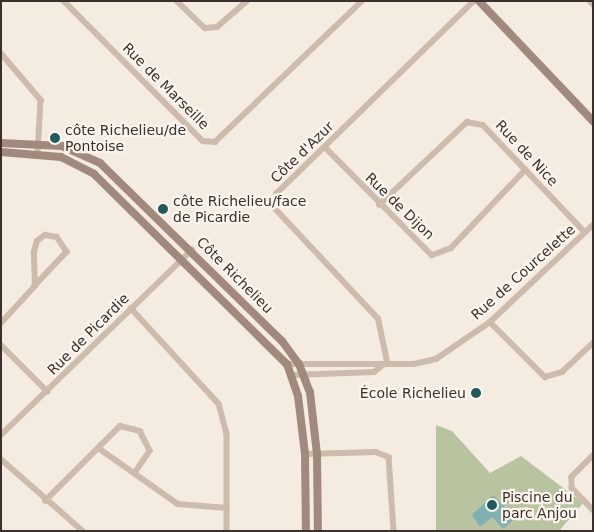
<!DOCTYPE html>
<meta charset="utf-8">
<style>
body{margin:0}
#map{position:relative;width:594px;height:532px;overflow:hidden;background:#f4ebe1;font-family:"DejaVu Sans",sans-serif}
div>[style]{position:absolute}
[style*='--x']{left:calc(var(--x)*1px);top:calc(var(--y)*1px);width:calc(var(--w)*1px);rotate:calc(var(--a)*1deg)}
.green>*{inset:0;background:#b8c4a0}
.water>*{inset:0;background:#7fb0b2}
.street>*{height:5.5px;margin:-2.75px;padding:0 2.75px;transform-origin:2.75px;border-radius:2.75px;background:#cdbbac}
.secondary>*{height:8px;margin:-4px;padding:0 4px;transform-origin:4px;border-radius:4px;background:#a18a7d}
.dots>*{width:14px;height:14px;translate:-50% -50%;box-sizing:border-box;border:2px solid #fbf5ee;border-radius:50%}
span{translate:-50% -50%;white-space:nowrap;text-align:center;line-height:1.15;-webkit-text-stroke:4.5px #fbf5ee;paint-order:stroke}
.street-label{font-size:14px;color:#3b302b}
.poi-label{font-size:14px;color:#3b302b}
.left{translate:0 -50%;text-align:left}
.right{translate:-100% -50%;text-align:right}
.frame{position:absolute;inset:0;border:2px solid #3b302b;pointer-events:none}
</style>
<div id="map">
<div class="green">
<div style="clip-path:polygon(436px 425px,452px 431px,490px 473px,521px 456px,583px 503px,559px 531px,436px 531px)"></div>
</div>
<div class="water">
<div style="clip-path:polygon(493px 495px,516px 518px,503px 529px,492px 517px,480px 527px,472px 515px)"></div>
</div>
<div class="street">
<div style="--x:64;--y:1;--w:197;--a:45.2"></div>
<div style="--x:203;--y:141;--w:12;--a:5"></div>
<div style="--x:215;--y:142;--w:204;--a:-43.8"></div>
<div style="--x:177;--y:1;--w:39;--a:44"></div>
<div style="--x:205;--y:28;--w:12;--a:-5"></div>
<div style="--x:217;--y:27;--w:40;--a:-41"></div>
<div style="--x:590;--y:1;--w:4;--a:45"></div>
<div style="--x:1;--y:53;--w:62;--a:49.6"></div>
<div style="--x:41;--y:100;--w:53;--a:93.2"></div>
<div style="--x:325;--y:147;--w:152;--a:45.3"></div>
<div style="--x:432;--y:255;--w:20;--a:-20"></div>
<div style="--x:451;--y:248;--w:108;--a:-46.5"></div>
<div style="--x:379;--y:205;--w:121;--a:-43.3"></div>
<div style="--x:467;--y:122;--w:16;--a:11"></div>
<div style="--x:483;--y:125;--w:148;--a:46.4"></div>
<div style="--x:45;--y:235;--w:12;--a:9"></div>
<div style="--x:57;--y:237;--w:18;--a:56"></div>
<div style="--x:67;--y:252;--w:47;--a:133.3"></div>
<div style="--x:35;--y:286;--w:34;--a:-92"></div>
<div style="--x:34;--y:252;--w:11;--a:-75"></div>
<div style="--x:37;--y:241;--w:10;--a:-37"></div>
<div style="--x:131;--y:308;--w:130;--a:47.5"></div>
<div style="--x:219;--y:404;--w:30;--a:75"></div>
<div style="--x:227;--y:433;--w:98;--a:90"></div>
<div style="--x:490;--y:322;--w:78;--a:45"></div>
<div style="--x:545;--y:377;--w:18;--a:-16"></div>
<div style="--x:562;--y:372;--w:42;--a:-43.1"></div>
<div style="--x:1;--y:323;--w:50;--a:-47.4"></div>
<div style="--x:1;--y:345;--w:66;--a:45"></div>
<div style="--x:387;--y:362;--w:44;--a:-101.8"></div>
<div style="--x:378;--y:319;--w:152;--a:-133.1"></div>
<div style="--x:274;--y:208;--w:14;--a:-82"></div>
<div style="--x:276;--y:194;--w:277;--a:-44.3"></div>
<div style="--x:287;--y:364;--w:127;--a:0"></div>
<div style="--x:414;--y:364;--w:23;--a:-13"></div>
<div style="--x:436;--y:359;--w:65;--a:-34.4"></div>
<div style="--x:490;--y:322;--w:141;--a:-43.3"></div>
<div style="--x:293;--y:375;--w:81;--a:-2.1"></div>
<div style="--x:374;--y:372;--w:16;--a:-38"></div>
<div style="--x:1;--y:435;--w:266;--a:-44.1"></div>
<div style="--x:100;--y:449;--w:95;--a:35.2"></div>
<div style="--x:178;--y:504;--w:49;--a:4.7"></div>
<div style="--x:305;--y:454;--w:71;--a:-1.6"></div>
<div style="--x:376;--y:452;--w:14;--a:21"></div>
<div style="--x:389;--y:457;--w:74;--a:86.1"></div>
<div style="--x:593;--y:456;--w:30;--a:135"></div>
<div style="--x:572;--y:477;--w:11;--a:90"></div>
<div style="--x:572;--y:488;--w:30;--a:46"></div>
<div style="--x:1;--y:459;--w:109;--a:41.3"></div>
<div style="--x:45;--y:501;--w:106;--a:-45"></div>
<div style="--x:120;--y:426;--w:21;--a:14"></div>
<div style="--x:140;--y:431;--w:22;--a:63"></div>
<div style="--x:150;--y:451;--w:27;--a:124"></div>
</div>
<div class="secondary">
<div style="--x:479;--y:1;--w:166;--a:46.5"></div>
<div style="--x:1;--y:143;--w:61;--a:2.8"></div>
<div style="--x:62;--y:146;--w:42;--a:24.1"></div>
<div style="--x:100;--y:163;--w:255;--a:44.4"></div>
<div style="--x:282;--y:341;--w:29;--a:54"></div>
<div style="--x:299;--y:364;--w:30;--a:69"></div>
<div style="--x:310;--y:392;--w:62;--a:83.6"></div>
<div style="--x:317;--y:454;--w:77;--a:89.3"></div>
<div style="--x:1;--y:152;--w:60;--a:4.8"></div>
<div style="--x:61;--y:157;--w:37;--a:27"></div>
<div style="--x:94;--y:174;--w:271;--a:44.6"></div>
<div style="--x:287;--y:364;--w:34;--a:71"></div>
<div style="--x:298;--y:396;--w:58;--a:83.1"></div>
<div style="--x:305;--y:454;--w:77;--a:89.3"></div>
</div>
<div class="dots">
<div style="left:55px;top:138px;background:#1f5a5e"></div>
<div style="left:163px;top:209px;background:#1f5a5e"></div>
<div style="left:476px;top:393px;background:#1f5a5e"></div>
<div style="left:492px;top:505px;background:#1f5a5e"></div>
</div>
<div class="street-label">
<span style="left:166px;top:86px;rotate:45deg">Rue de Marseille</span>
<span style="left:302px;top:152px;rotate:-44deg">Côte d'Azur</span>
<span style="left:527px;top:153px;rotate:47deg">Rue de Nice</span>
<span style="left:400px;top:206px;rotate:44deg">Rue de Dijon</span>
<span style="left:523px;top:272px;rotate:-42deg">Rue de Courcelette</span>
<span style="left:235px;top:275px;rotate:45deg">Côte Richelieu</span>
<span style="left:88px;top:334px;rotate:-45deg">Rue de Picardie</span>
</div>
<div class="poi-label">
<span class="left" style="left:65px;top:138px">côte Richelieu/de<br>Pontoise</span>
<span class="left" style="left:173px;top:209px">côte Richelieu/face<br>de Picardie</span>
<span class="right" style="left:466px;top:393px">École Richelieu</span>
<span class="left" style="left:502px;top:505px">Piscine du<br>parc Anjou</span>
</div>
<div class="frame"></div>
</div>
